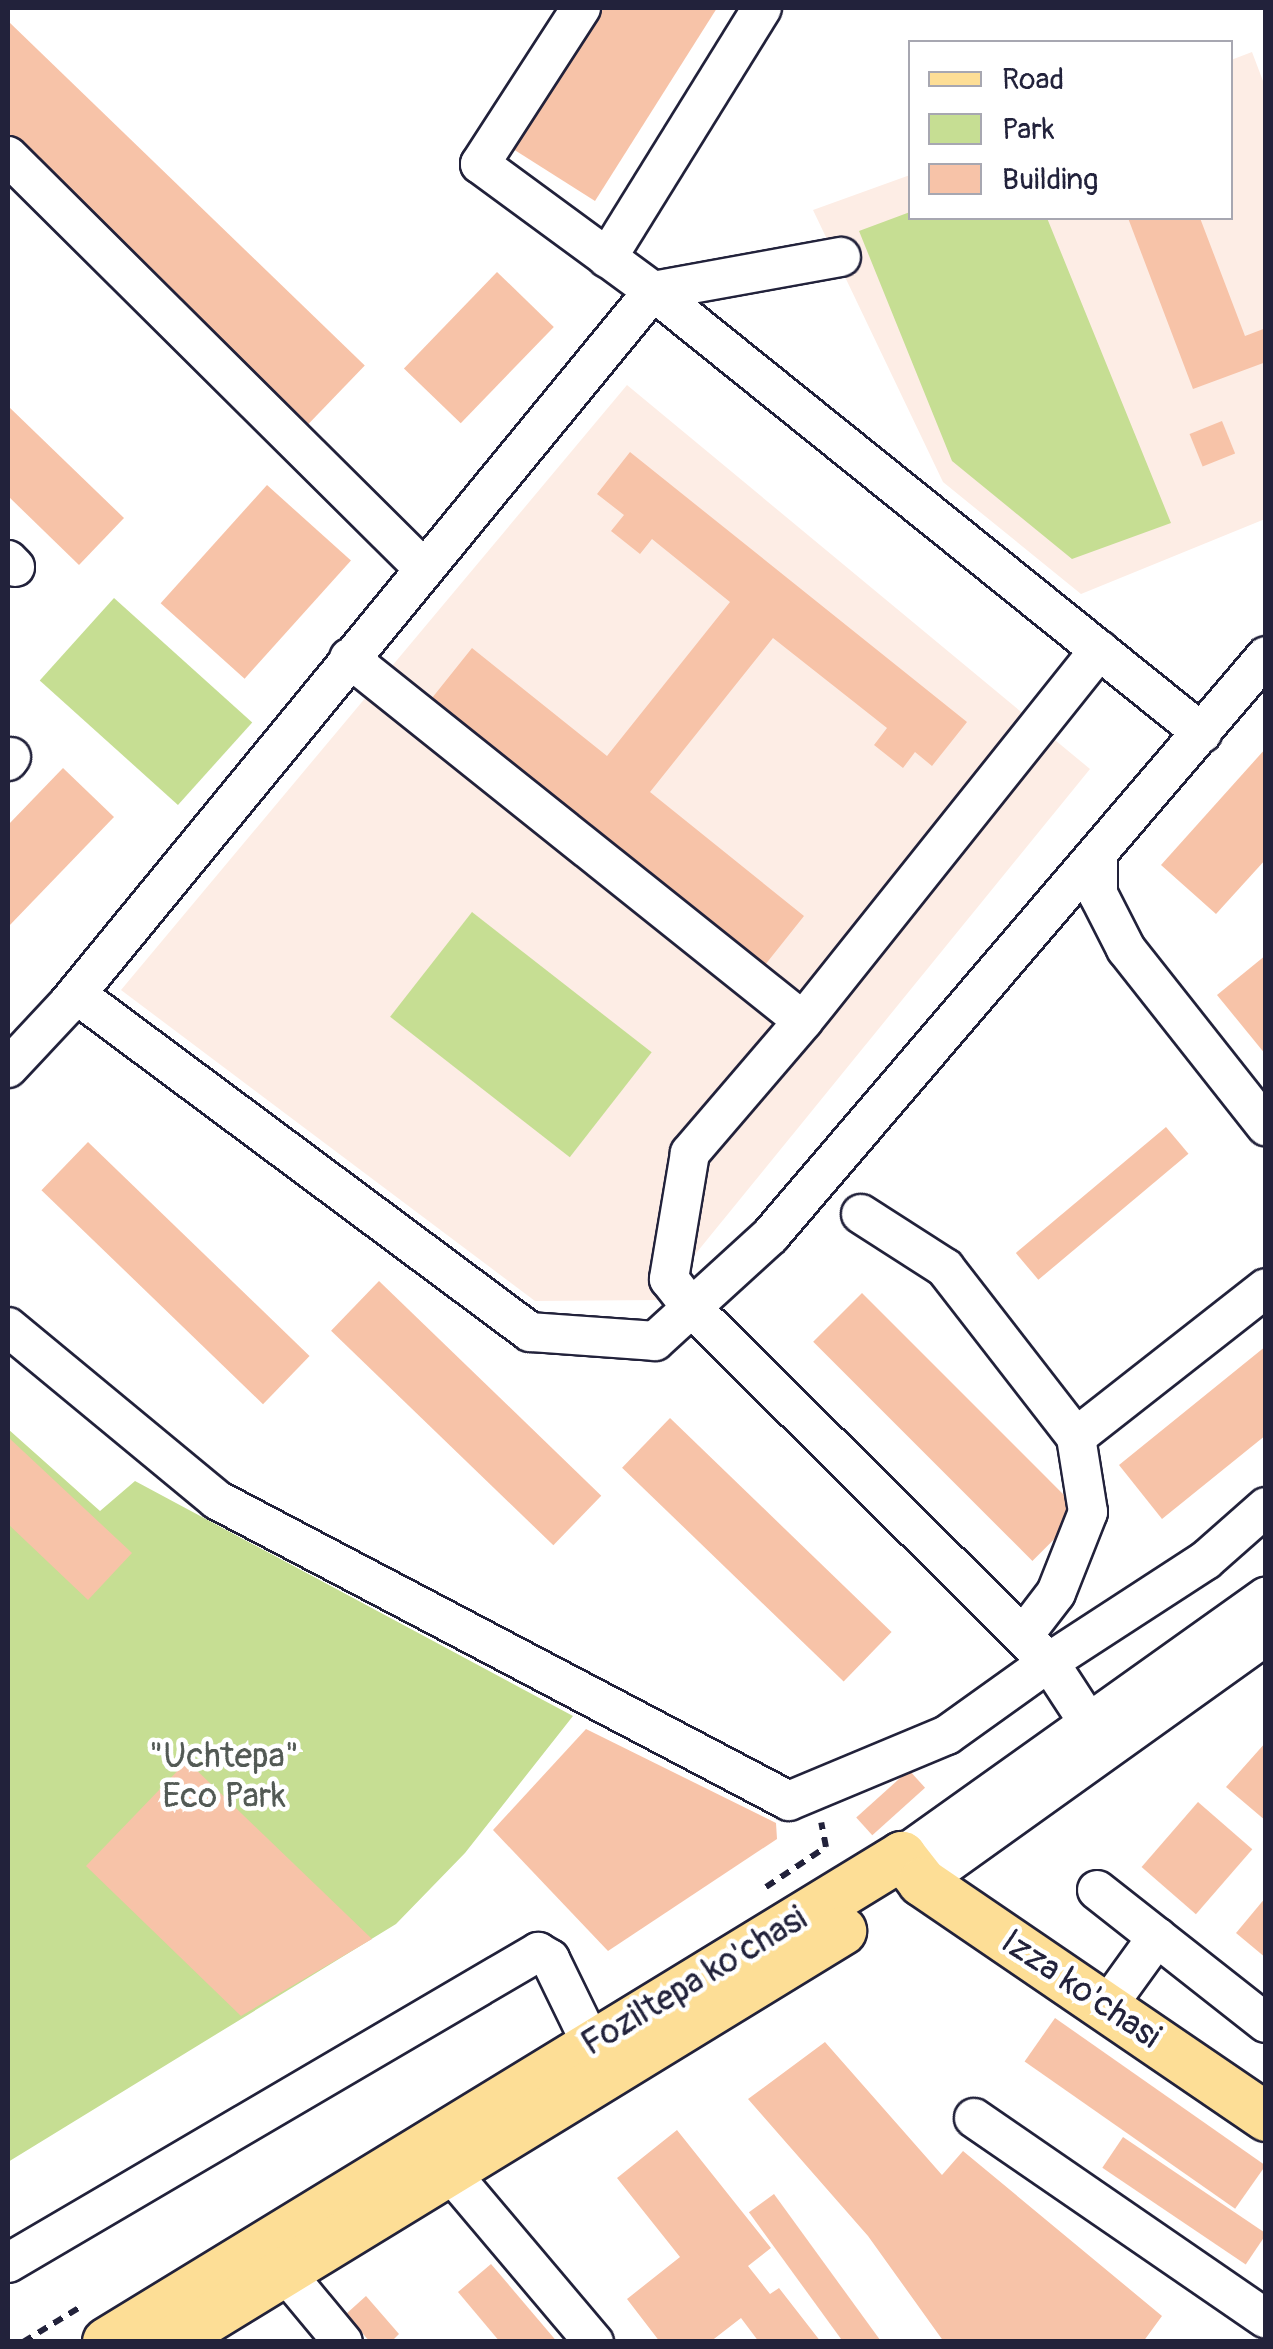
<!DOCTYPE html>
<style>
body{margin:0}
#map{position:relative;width:1273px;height:2349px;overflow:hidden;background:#fff;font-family:Pangolin,sans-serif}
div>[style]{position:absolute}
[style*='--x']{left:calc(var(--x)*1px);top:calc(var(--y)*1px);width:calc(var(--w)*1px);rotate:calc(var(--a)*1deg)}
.built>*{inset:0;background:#fdede5}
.green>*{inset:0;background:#c6de93;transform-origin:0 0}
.building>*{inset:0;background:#f7c3a8;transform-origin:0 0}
.path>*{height:6px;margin-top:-3px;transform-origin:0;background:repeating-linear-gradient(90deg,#22223b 0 10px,transparent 0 18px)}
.roads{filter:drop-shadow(2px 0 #22223b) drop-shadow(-2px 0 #22223b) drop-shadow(0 2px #22223b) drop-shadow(0 -2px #22223b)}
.minor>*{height:38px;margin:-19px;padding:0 19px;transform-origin:19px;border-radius:19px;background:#fff}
.major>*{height:48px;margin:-24px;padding:0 24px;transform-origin:24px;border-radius:24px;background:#fdde96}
span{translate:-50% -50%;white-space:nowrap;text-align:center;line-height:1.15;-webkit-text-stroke:9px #fff;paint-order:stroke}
.park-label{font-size:35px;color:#535a55}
.street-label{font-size:35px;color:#22223b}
.frame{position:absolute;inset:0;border:10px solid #22223b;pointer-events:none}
.legend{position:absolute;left:908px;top:40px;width:325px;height:180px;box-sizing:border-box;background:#fff;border:2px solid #a7a7b1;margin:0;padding:12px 18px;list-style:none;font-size:30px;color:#22223b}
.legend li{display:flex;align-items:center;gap:20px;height:50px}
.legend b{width:50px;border:2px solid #a7a7b1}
</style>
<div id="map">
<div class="built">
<div style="clip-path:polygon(1252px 52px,1266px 89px,1265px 519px,1081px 594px,943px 482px,813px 210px,910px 175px,910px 218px,1230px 218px,1231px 60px)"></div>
<div style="clip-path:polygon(627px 385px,1090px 769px,658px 1300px,535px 1301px,121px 990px)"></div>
</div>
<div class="green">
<div style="clip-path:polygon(910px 212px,910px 218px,1047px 218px,1171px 523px,1072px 559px,952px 461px,859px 231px)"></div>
<div style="left:114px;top:598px;width:186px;height:111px;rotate:42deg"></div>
<div style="left:472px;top:912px;width:228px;height:133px;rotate:38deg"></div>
<div style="clip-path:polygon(8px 1429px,100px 1511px,135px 1481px,573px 1716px,465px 1853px,396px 1924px,8px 2162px)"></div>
</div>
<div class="building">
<div style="clip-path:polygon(602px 8px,717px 8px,595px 201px,513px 149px)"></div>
<div style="left:8px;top:21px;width:496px;height:87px;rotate:44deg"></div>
<div style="clip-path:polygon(1128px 218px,1200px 218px,1245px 336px,1266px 328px,1266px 362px,1193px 389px)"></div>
<div style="left:497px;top:272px;width:79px;height:134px;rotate:44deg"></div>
<div style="clip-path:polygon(8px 406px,124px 518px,79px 565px,8px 496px)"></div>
<div style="left:1222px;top:421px;width:35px;height:35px;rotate:68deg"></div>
<div style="clip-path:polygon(630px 452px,967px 722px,932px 766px,915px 752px,903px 768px,874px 745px,887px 728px,773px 638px,650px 792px,804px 916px,761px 970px,428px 703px,472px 648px,607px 756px,730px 602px,652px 539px,640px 554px,611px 531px,624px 515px,597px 494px)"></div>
<div style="left:267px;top:485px;width:113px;height:159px;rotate:42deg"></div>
<div style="clip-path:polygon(1266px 748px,1266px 859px,1216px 914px,1161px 865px)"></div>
<div style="clip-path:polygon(63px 768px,114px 817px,8px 927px,8px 825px)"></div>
<div style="clip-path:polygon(1266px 955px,1266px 1055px,1217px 995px)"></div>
<div style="left:1166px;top:1127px;width:35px;height:196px;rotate:50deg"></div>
<div style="left:88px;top:1142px;width:308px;height:67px;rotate:44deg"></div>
<div style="left:379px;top:1281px;width:309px;height:69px;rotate:44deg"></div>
<div style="left:862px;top:1293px;width:310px;height:69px;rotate:45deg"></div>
<div style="clip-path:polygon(1266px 1346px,1266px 1435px,1162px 1519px,1119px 1465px)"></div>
<div style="left:670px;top:1418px;width:308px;height:69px;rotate:44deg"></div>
<div style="clip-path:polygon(8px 1437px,132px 1553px,88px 1600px,8px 1524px)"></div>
<div style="clip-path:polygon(586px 1729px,776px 1823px,777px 1839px,608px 1951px,493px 1830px)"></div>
<div style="clip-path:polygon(1266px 1742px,1266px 1821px,1226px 1787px)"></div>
<div style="clip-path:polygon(187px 1761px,372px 1939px,241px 2016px,86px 1866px)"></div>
<div style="left:909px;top:1770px;width:24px;height:71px;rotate:48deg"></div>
<div style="left:1198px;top:1802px;width:72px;height:86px;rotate:41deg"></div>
<div style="clip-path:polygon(1266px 1897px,1266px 1958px,1236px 1933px)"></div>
<div style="left:1055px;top:2018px;width:257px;height:53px;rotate:35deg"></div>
<div style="clip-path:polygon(825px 2042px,942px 2175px,963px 2151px,1162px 2316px,1143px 2342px,944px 2342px,868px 2236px,748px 2099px)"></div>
<div style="clip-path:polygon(677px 2130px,771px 2248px,748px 2266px,770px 2294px,779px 2288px,821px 2342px,759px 2342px,741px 2318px,710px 2342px,660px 2342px,627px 2299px,680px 2257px,617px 2178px)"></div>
<div style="left:1123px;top:2137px;width:173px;height:37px;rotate:34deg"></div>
<div style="left:774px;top:2194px;width:183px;height:31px;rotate:54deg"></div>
<div style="clip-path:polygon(491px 2264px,553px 2337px,557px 2342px,500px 2342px,458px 2292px)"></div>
<div style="clip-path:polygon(366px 2296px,399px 2334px,391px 2342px,370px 2342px,346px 2314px)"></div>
</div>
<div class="path">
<div style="--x:766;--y:1887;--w:72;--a:-33.7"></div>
<div style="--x:826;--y:1847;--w:25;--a:-101"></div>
<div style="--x:23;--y:2342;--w:69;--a:-31.4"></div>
</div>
<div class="roads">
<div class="minor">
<div style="--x:581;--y:8;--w:186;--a:122.9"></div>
<div style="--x:480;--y:164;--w:215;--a:36.3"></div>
<div style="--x:653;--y:291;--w:705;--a:38.84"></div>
<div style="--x:8;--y:156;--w:585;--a:44.79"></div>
<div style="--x:607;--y:258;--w:294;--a:-58.2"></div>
<div style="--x:8;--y:560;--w:10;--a:45"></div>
<div style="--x:349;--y:658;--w:581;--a:38.64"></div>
<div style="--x:803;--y:1021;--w:475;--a:-51.4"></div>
<div style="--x:8;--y:761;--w:5;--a:-53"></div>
<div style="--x:1098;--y:854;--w:40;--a:90"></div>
<div style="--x:1098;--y:894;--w:62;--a:63"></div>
<div style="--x:1126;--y:949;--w:226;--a:51.7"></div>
<div style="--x:76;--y:994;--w:566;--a:36.67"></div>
<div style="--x:530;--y:1332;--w:125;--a:4.1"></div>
<div style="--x:655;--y:1341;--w:156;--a:-42.4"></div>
<div style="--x:770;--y:1236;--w:763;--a:-49.46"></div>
<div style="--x:803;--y:1021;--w:174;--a:130.6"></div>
<div style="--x:690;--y:1153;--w:128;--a:99.5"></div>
<div style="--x:669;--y:1279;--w:37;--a:52"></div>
<div style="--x:692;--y:1308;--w:503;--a:44.76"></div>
<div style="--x:1049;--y:1662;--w:187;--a:-33"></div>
<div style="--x:1206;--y:1560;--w:80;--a:-41.5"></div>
<div style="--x:8;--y:1068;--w:86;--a:-46.9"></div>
<div style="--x:67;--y:1005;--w:924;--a:-50.62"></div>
<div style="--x:653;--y:291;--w:191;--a:-10.3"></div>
<div style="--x:861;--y:1214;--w:100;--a:32.7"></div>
<div style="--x:945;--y:1268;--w:214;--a:52.2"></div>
<div style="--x:8;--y:1327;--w:271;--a:39.6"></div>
<div style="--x:217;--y:1500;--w:646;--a:27.75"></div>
<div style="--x:789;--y:1801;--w:171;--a:-22.7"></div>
<div style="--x:947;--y:1735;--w:125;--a:-35.6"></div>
<div style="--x:1049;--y:1662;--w:75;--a:56.9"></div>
<div style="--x:1023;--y:1636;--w:54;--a:-52.5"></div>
<div style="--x:1056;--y:1593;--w:87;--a:-68.4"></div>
<div style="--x:1088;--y:1512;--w:76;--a:-99.1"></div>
<div style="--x:1076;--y:1437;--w:241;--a:-38.1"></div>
<div style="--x:902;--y:1856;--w:447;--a:-35.5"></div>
<div style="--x:922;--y:1882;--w:423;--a:-35.6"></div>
<div style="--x:1097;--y:1890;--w:215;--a:38.2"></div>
<div style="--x:1108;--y:2005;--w:84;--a:-54.2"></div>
<div style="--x:974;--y:2118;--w:354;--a:34.5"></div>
<div style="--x:434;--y:2153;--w:248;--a:49.8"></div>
<div style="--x:8;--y:2263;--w:615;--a:-30.4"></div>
<div style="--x:538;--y:1952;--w:14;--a:30"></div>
<div style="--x:550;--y:1959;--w:93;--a:64"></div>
<div style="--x:284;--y:2271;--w:92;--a:50.3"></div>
</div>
<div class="major">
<div style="--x:107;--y:2342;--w:932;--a:-31.44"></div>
<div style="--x:902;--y:1856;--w:33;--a:52"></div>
<div style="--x:922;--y:1882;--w:417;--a:34.3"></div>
<div style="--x:170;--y:2342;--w:788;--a:-31.45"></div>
</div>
</div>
<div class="park-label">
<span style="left:224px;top:1776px">"Uchtepa"<br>Eco Park</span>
</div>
<div class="street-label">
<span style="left:694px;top:1981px;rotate:-31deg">Foziltepa ko'chasi</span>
<span style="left:1081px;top:1989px;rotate:34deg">Izza ko'chasi</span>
</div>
<div class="frame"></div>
<ul class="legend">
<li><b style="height:12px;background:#fdde96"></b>Road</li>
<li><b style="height:28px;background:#c6de93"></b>Park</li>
<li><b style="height:28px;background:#f7c3a8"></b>Building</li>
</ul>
</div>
